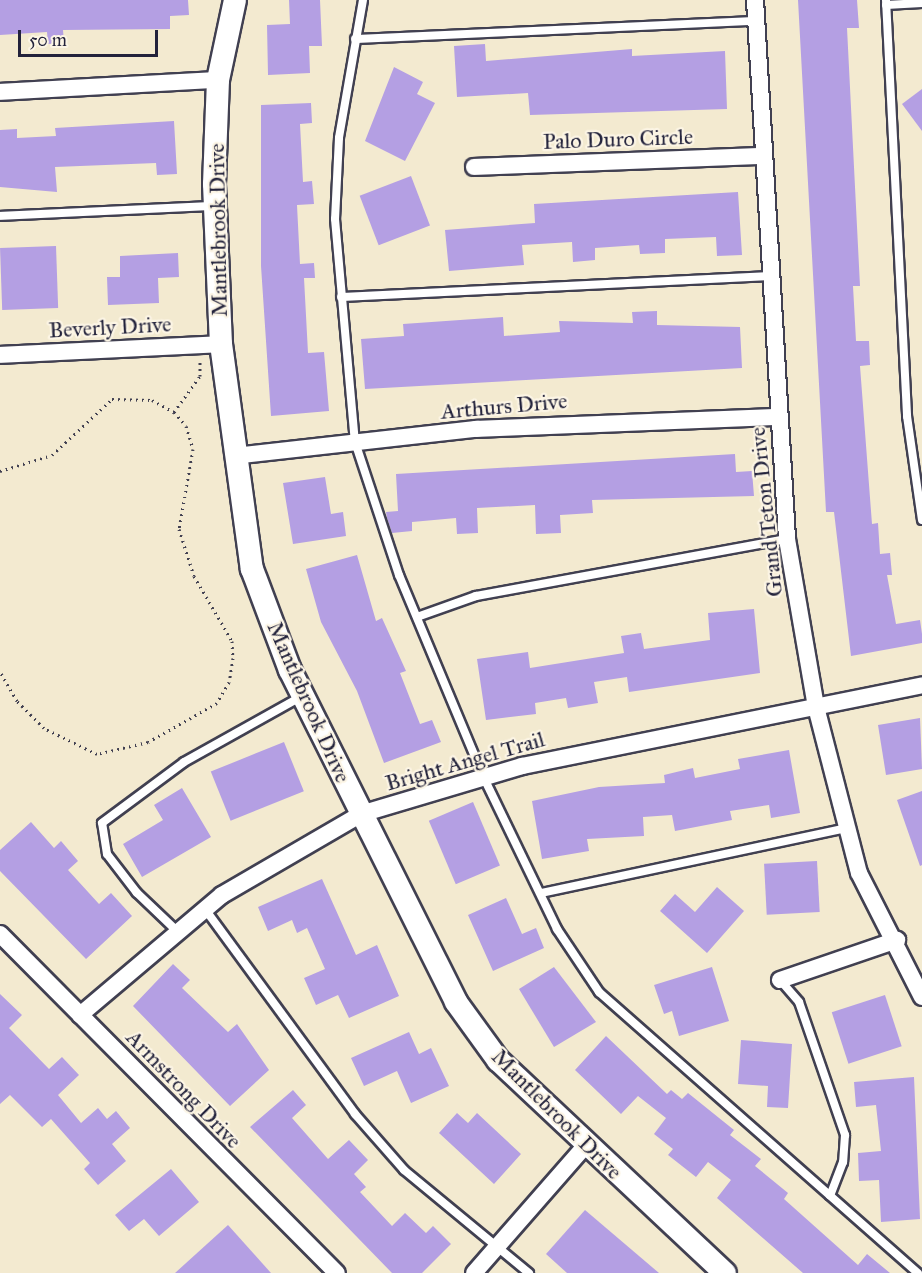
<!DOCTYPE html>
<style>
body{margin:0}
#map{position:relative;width:922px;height:1273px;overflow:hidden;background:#f3ead0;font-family:"IM FELL Great Primer",serif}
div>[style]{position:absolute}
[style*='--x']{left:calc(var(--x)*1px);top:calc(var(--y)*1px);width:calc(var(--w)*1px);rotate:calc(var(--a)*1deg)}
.building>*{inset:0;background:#b49fe3;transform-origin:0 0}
.path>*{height:3px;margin-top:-1.5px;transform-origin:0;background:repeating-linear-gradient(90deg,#414051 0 1.5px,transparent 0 6px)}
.roads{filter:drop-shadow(2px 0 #414051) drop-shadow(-2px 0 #414051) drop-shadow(0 2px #414051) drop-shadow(0 -2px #414051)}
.lane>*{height:8px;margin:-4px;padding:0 4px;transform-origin:4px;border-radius:4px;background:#fff}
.street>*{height:16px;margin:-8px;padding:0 8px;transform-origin:8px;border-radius:8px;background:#fff}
.secondary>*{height:22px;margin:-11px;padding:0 11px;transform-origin:11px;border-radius:11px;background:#fff}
span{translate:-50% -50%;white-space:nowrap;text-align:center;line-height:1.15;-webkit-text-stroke:4.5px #fcf5e5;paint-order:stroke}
.street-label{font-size:22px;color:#22223b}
.scale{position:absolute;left:18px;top:30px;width:140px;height:27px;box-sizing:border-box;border:3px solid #22223b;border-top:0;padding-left:8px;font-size:18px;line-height:21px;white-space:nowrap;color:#22223b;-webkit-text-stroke:4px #fcf5e5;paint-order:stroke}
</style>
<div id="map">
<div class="building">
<div style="clip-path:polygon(0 0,188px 0,189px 15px,170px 16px,170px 29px,63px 30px,64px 43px,48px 44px,47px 32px,0 35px)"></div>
<div style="clip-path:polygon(289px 0,320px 0,322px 46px,309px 46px,310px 73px,268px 75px,267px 25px,290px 24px)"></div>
<div style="clip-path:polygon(798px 0,857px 0,859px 28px,847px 28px,860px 286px,853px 286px,856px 341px,869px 341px,870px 365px,860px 366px,872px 524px,878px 523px,880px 554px,890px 553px,892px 575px,887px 575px,896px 624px,920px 620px,922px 634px,922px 643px,851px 656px,834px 512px,826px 512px)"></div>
<div style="clip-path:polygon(485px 44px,486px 61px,632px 49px,632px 56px,725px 51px,727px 109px,530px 115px,528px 93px,457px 97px,454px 46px)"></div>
<div style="clip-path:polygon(394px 67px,423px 82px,417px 94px,435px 103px,405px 161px,365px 141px)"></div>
<div style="clip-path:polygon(922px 89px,922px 131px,902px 104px)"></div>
<div style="clip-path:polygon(311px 103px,312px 123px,300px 124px,303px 182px,312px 181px,314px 204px,297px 205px,300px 264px,314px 263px,315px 278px,304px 278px,308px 353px,324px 352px,329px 411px,271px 416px,261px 266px,261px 105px)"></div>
<div style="clip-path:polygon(174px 121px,177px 174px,157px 175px,156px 163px,55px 167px,57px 192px,0 187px,0 130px,17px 129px,17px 138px,56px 136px,55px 128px)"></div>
<div style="left:411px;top:176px;width:53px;height:55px;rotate:69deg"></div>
<div style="clip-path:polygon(738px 192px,742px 255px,717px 256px,716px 237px,665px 239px,665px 253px,640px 254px,639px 245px,595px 248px,595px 260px,573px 262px,572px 242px,522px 245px,524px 265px,449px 271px,445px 230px,535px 223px,534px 204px)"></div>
<div style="left:56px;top:246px;width:62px;height:56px;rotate:88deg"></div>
<div style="clip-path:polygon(178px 253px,179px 277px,158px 278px,159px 303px,108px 305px,107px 277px,120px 277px,120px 256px)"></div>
<div style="clip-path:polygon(657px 311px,657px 325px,740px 327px,742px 368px,365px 389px,361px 339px,404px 336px,403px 324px,503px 317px,504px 336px,560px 332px,559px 321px,633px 323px,632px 312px)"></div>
<div style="clip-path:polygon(735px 454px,736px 472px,752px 471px,754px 496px,592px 500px,593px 513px,560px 515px,561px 533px,536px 534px,535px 505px,477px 508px,478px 533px,457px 534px,456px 518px,412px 522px,412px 531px,392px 533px,387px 518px,386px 512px,398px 511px,396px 474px)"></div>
<div style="clip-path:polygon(325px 477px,331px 514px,343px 512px,346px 536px,293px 544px,283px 483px)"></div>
<div style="clip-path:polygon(357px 555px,376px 621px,382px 618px,406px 671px,400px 673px,420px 724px,432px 720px,441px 742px,384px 763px,357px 691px,321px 622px,306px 569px)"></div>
<div style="clip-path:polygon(754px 609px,760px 673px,629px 692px,627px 677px,594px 682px,598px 703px,568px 708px,566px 698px,535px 703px,536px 714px,486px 720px,477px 659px,528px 652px,530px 668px,624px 653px,621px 636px,641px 633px,644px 649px,710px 640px,708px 613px)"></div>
<div style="clip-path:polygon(920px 718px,922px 769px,886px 775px,878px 725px)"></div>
<div style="left:284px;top:742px;width:53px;height:79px;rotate:68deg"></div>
<div style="clip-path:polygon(789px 750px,800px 813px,771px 818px,769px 805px,730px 811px,732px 820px,675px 831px,672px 815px,643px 817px,644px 836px,587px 839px,589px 851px,542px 859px,532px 801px,599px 787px,665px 783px,664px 775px,693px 768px,695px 778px,740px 769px,738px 759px)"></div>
<div style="clip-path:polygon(182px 788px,211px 837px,142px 877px,123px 844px,163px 820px,154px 805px)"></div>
<div style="clip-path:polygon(922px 791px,922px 865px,920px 866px,897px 800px)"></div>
<div style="left:473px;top:802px;width:69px;height:48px;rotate:67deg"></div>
<div style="clip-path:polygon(31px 822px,54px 848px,61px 841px,78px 861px,68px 870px,99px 904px,111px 893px,132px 916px,86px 959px,0 871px,0 850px)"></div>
<div style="left:817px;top:861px;width:51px;height:53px;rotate:87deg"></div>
<div style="clip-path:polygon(322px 879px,356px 955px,377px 945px,399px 996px,349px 1018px,338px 995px,316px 1005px,304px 978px,325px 969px,307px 928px,297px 933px,292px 920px,268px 931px,258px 907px)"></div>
<div style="clip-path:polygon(717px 887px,744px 911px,707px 953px,660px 911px,675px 894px,695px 912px)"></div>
<div style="clip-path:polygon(506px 898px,522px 934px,536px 928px,544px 948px,493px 971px,468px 915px)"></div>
<div style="clip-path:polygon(173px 964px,190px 980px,182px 988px,228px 1032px,237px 1024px,269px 1070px,230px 1106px,133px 1006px)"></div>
<div style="clip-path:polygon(554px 967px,596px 1022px,554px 1047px,519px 989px)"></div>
<div style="clip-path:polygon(712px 967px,729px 1021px,679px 1036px,672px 1011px,664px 1014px,654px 985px)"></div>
<div style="clip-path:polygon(0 994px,22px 1015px,9px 1028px,49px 1069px,62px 1057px,79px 1075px,58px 1095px,81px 1123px,98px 1108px,107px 1119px,116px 1111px,130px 1128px,112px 1144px,126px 1161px,98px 1185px,84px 1169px,90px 1163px,51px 1119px,42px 1127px,10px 1095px,0 1104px)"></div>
<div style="left:885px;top:995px;width:54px;height:56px;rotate:72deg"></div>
<div style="clip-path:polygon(409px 1032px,419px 1054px,431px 1048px,449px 1086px,411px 1103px,397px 1071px,364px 1086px,351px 1058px)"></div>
<div style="clip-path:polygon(606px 1036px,667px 1094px,671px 1090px,682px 1099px,688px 1093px,734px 1130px,730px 1135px,761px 1159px,755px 1166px,788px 1193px,784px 1199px,858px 1265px,867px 1254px,890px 1273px,803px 1273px,717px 1198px,731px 1180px,708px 1162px,696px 1177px,668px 1155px,673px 1149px,654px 1134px,666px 1118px,638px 1096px,621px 1114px,575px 1070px)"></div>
<div style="clip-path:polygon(741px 1040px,792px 1044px,788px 1108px,767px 1107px,768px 1086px,738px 1084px)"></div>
<div style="clip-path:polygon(914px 1077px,920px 1219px,881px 1222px,879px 1180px,859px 1181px,858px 1153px,881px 1151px,876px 1105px,856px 1107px,854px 1082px)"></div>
<div style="clip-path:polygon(293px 1090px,306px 1105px,292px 1118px,328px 1159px,349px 1140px,368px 1160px,354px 1174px,366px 1187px,360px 1192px,392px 1226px,405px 1213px,426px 1233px,433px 1226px,451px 1244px,422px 1273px,392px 1273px,250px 1127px)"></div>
<div style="clip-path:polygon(457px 1113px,468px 1123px,477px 1113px,521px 1154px,494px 1184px,439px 1133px)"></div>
<div style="clip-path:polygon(171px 1169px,199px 1202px,159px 1236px,144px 1219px,129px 1231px,115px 1215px)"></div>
<div style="clip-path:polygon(585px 1210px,659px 1273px,567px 1273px,546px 1254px)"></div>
<div style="clip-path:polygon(228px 1225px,271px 1273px,175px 1273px)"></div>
</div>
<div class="path">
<div style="--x:174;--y:412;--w:44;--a:-54.2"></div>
<div style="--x:200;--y:376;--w:14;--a:-90"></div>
<div style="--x:0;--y:471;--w:54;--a:-17.1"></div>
<div style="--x:52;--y:455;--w:82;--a:-43"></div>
<div style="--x:112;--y:399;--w:40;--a:1.4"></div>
<div style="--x:152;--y:400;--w:25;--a:29"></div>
<div style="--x:174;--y:412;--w:18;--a:49"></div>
<div style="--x:186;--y:426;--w:24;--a:73"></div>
<div style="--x:193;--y:449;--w:81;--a:99.9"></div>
<div style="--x:179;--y:529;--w:49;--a:72.3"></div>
<div style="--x:194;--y:576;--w:75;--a:59.7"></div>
<div style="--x:232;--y:641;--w:17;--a:87"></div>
<div style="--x:233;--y:658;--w:24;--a:99"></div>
<div style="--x:229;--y:682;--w:24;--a:120"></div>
<div style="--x:217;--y:703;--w:79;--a:150.5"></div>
<div style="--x:148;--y:742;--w:52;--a:166.8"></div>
<div style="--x:97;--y:754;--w:59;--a:-153.9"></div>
<div style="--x:44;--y:728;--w:38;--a:-135"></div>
<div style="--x:17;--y:701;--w:34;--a:-120"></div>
</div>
<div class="roads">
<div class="lane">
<div style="--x:363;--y:0;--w:140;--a:99.9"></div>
<div style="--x:339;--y:138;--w:81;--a:92.8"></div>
<div style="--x:335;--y:219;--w:224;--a:84.9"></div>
<div style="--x:355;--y:442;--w:140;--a:71.7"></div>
<div style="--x:399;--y:575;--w:220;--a:67.3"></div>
<div style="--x:484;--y:778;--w:168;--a:64.2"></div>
<div style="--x:557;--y:929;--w:76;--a:56.3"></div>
<div style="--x:599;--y:992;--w:425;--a:41.4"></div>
<div style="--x:886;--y:0;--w:417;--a:87.1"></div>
<div style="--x:907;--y:416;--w:105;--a:81.8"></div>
<div style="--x:886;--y:5;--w:36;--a:-3"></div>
<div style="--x:355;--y:39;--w:401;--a:-2.6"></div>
<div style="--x:0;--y:216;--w:212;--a:-2.7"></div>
<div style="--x:341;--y:297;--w:431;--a:-2.8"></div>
<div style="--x:417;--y:617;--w:63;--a:-19.6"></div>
<div style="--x:476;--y:596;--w:316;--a:-10.4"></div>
<div style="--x:541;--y:893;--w:314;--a:-12"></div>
<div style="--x:205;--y:909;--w:254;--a:53.8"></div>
<div style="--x:355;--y:1114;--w:74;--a:48.8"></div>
<div style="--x:404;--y:1170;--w:162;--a:39.5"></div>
<div style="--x:178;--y:932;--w:57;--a:-136.4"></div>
<div style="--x:137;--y:893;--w:49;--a:-127.6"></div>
<div style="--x:107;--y:854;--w:31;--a:-99"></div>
<div style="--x:102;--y:823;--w:102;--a:-36.6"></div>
<div style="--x:184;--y:762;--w:135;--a:-29.2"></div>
<div style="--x:780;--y:980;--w:29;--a:49"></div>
<div style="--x:799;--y:1002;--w:141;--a:70.9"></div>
<div style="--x:845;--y:1135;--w:27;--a:94"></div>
<div style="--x:843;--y:1162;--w:36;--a:111"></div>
</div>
<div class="street">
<div style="--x:755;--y:0;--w:540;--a:86.6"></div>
<div style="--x:787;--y:539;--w:170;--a:80.2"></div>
<div style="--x:816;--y:707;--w:171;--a:75.5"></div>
<div style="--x:859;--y:873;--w:139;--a:63.1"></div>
<div style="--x:0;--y:92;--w:218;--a:-3.2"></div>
<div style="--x:474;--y:167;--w:290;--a:-2.2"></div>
<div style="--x:0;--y:355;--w:221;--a:-2.8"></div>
<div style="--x:234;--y:456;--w:244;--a:-6.4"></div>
<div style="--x:476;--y:429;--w:303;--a:-2.3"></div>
<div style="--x:0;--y:934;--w:478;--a:45.2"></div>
<div style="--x:780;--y:980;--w:124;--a:-18.9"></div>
<div style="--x:80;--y:1015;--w:186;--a:-40.2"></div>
<div style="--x:222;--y:895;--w:161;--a:-30.2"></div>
<div style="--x:361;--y:814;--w:168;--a:-16.6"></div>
<div style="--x:522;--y:766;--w:408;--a:-11.4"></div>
<div style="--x:474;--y:1273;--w:169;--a:-48.8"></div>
</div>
<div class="secondary">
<div style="--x:235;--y:0;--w:82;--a:102"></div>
<div style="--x:218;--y:80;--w:104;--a:92.2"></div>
<div style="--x:214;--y:184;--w:160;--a:87.5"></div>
<div style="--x:221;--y:344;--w:227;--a:82.2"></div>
<div style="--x:252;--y:569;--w:108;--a:69.4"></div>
<div style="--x:290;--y:670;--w:371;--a:63.4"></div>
<div style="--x:456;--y:1002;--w:72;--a:54.1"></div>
<div style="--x:498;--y:1060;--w:311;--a:43.2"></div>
</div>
</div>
<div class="street-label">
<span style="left:618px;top:139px;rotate:-2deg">Palo Duro Circle</span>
<span style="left:218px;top:230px;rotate:-91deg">Mantlebrook Drive</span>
<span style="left:110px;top:327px;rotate:-3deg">Beverly Drive</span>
<span style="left:504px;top:406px;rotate:-5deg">Arthurs Drive</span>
<span style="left:766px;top:512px;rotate:-96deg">Grand Teton Drive</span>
<span style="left:309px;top:702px;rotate:66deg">Mantlebrook Drive</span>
<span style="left:465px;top:761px;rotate:-16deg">Bright Angel Trail</span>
<span style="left:184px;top:1089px;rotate:46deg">Armstrong Drive</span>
<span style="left:557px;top:1114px;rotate:45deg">Mantlebrook Drive</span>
</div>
<div class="scale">50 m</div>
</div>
